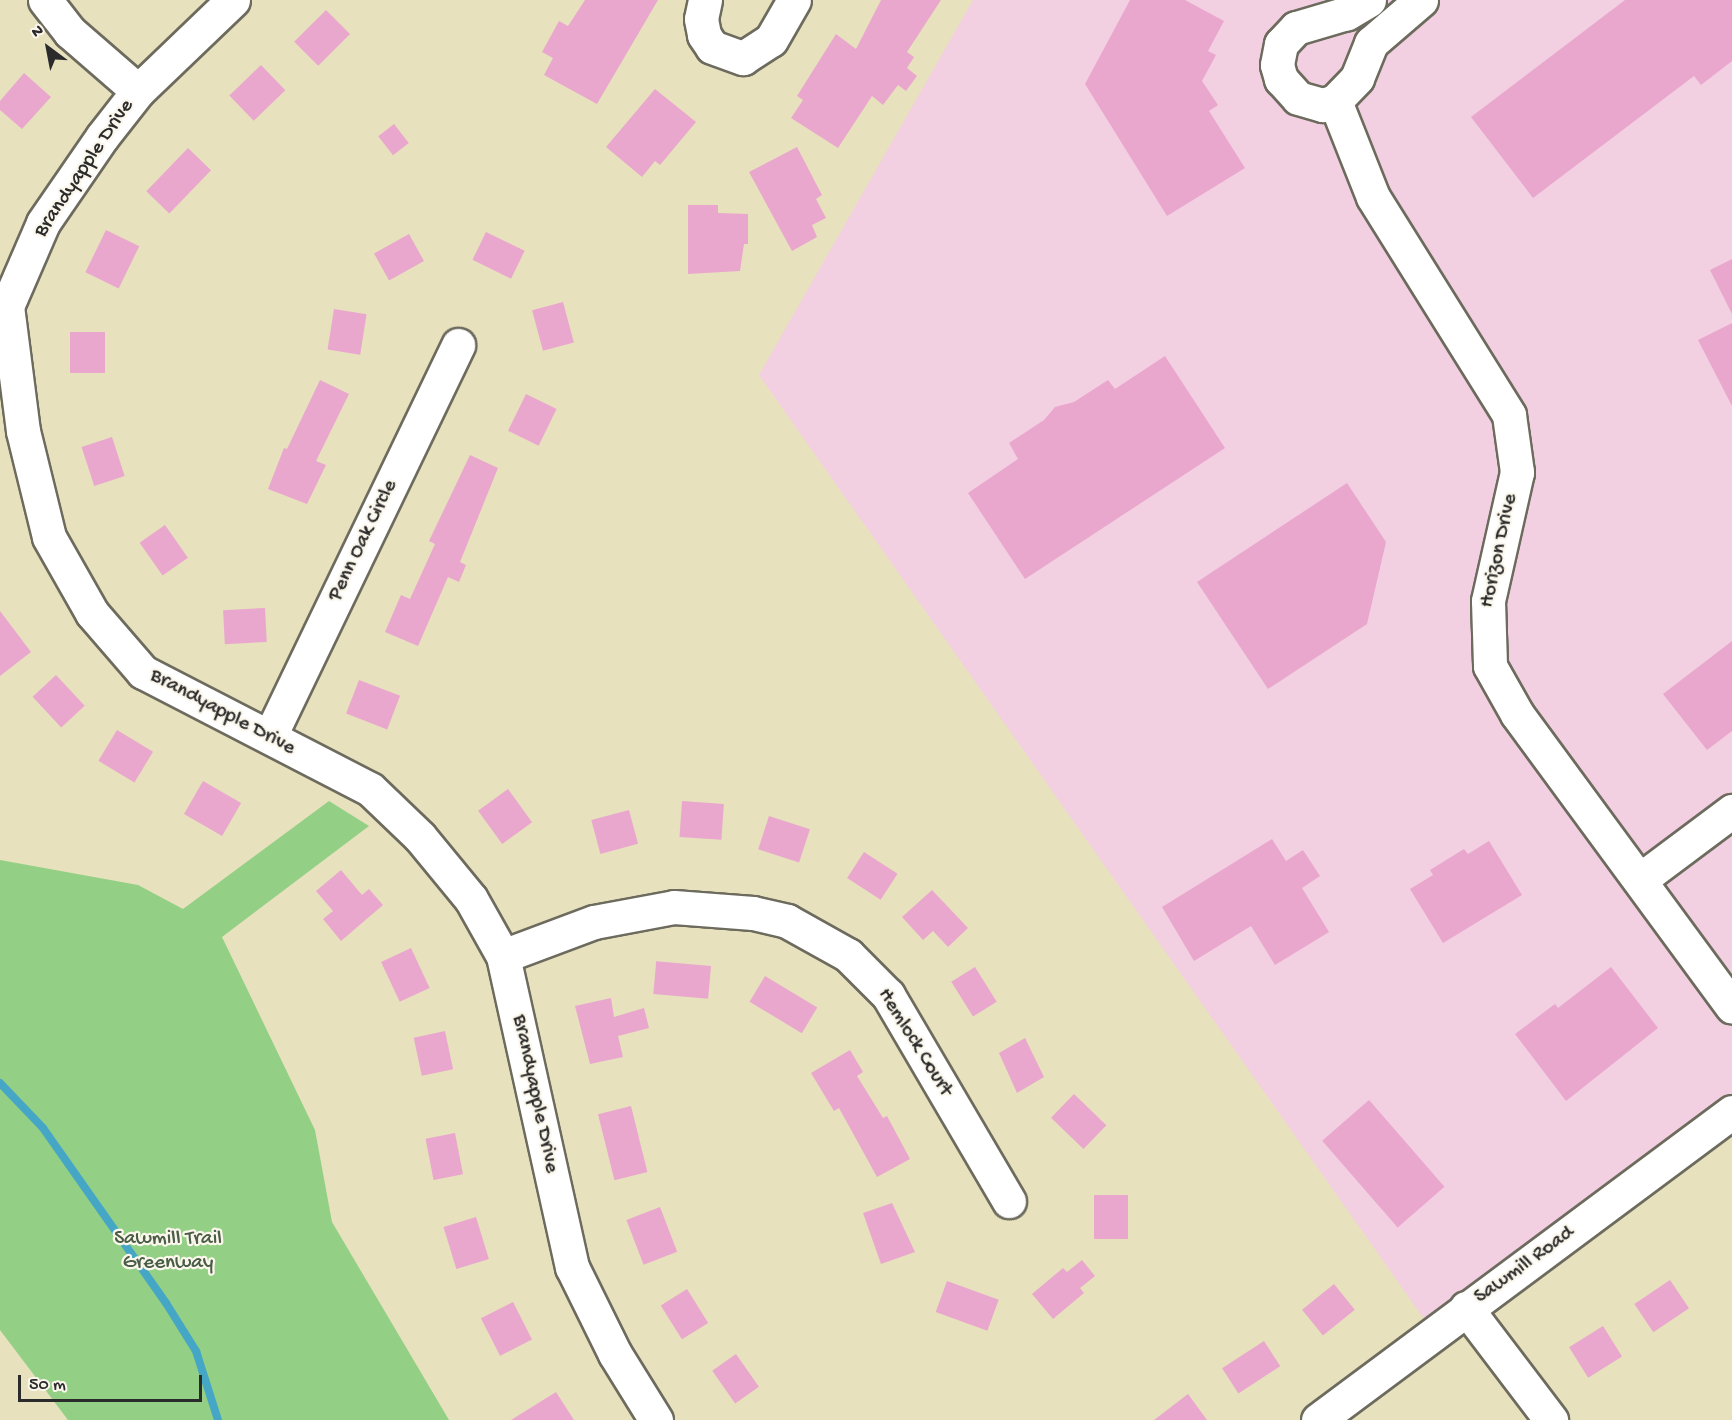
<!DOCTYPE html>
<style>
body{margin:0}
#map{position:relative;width:1732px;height:1420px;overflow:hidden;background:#e7e1bd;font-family:"Gochi Hand",sans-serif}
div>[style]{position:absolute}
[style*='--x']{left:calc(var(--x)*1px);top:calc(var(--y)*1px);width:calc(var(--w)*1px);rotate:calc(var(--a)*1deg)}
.built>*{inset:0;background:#f2cfe1}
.green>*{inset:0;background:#93d085}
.stream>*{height:8px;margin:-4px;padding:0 4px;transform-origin:4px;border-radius:4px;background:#46a6c5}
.building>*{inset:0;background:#eaa7ce;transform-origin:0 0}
.roads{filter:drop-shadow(2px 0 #6d6b5e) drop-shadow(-2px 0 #6d6b5e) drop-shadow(0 2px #6d6b5e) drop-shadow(0 -2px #6d6b5e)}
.minor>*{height:33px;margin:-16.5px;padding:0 16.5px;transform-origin:16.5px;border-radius:16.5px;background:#fff}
span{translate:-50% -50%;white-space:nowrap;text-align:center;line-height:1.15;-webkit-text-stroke:4.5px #fbf7ec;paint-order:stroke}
.street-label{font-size:21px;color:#2b2b2b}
.park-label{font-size:21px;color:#4a5d46}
.north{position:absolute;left:18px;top:18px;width:60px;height:60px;-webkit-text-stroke:4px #fbf7ec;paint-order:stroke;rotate:328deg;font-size:16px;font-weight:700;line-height:24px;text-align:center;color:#2b2b2b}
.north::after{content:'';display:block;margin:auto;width:21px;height:27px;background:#2b2b2b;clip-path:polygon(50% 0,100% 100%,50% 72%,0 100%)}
.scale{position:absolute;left:18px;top:1375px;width:184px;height:27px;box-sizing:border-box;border:3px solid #2b2b2b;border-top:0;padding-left:8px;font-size:18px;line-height:21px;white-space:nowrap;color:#2b2b2b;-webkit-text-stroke:4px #fbf7ec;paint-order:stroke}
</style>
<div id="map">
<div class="built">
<div style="clip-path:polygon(973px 0,1732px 0,1732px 1112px,1434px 1333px,759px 375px)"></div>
</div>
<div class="green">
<div style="clip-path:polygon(329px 801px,369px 826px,222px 937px,315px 1130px,332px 1222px,449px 1420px,68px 1420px,0 1330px,0 860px,138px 885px,183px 909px)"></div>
</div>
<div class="stream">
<div style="--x:0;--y:1083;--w:62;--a:46.3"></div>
<div style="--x:43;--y:1128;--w:214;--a:54.9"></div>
<div style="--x:166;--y:1303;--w:57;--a:58"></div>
<div style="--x:196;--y:1351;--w:72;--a:72.3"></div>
</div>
<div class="building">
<div style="clip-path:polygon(585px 0,658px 0,597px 104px,544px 75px,553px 58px,542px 52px,559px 21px,568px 26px)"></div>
<div style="clip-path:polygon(881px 0,941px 0,907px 52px,914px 57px,907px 68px,917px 76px,906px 91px,898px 85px,883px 105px,872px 96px,838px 148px,791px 118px,803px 100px,797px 96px,836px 34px,856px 49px)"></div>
<div style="clip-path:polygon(1130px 0,1185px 0,1224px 21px,1208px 51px,1216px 55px,1202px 81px,1218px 105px,1209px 111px,1245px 168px,1167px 216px,1085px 84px)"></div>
<div style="clip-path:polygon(1625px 0,1732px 0,1732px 61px,1701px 85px,1694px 76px,1533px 198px,1471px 117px)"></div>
<div style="left:326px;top:10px;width:34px;height:45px;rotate:45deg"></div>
<div style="left:261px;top:65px;width:35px;height:44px;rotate:46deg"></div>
<div style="clip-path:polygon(24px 73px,51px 97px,22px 129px,0 110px,0 101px)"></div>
<div style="clip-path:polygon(655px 89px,696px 122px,660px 165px,655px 161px,642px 177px,606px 147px)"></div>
<div style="left:394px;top:124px;width:24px;height:20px;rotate:52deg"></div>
<div style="clip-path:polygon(797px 147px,822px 195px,816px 199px,826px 218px,812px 225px,817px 237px,792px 251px,749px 172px)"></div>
<div style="left:188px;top:148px;width:32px;height:60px;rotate:44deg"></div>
<div style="clip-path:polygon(688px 205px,718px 205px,718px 213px,748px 214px,748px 244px,744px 244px,740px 271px,688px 274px)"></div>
<div style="left:106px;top:230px;width:37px;height:47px;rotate:26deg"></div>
<div style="left:486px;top:232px;width:43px;height:31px;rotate:26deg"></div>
<div style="left:409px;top:234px;width:31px;height:40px;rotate:61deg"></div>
<div style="clip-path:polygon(1732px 259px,1732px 314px,1710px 270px)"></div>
<div style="left:563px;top:302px;width:42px;height:32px;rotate:75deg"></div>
<div style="left:334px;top:309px;width:33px;height:41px;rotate:9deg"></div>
<div style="clip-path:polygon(1732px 323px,1732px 406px,1698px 340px)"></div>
<div style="left:70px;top:332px;width:35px;height:41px"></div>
<div style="clip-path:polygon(1165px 356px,1225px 448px,1025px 579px,968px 493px,1018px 459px,1009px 443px,1044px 420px,1055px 407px,1074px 402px,1108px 380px,1115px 389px)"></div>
<div style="clip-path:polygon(320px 380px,349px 394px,316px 461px,326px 465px,307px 504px,268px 489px,284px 448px,287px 449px)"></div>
<div style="left:526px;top:394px;width:34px;height:41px;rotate:26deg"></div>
<div style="left:112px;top:437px;width:41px;height:32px;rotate:72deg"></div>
<div style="clip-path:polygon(470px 455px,498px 468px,460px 562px,466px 565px,459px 582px,448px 577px,418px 646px,385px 632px,401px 595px,410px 599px,435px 544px,429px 541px)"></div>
<div style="clip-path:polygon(1347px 483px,1386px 542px,1367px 624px,1268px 689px,1197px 582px)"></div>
<div style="left:165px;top:525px;width:40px;height:31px;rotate:55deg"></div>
<div style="left:265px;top:608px;width:34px;height:42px;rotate:87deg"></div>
<div style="clip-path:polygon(0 611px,31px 652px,0 676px)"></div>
<div style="clip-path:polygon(1732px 641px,1732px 731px,1707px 750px,1663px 694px)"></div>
<div style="left:56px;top:675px;width:42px;height:32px;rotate:47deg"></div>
<div style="left:359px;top:680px;width:44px;height:36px;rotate:21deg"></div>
<div style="left:117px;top:730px;width:42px;height:36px;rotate:31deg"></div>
<div style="left:203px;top:781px;width:44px;height:38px;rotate:30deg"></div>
<div style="left:508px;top:789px;width:41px;height:37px;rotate:54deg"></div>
<div style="left:682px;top:801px;width:42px;height:36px;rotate:4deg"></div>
<div style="left:629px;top:810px;width:35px;height:39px;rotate:75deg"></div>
<div style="left:769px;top:816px;width:43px;height:35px;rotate:18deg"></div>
<div style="clip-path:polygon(1272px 839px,1286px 861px,1303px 850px,1320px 876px,1302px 888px,1329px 932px,1275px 965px,1251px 926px,1194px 961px,1162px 907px)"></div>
<div style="clip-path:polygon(1489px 841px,1522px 895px,1443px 943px,1410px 889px,1433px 875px,1430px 870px,1464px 849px,1468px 854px)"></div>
<div style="left:864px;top:852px;width:40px;height:31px;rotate:33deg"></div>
<div style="clip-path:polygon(341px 870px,362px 895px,369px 889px,383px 905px,341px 941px,323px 919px,333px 911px,316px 891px)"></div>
<div style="clip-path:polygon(932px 890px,968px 928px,948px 947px,933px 931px,923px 940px,902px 917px)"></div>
<div style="left:411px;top:948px;width:44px;height:33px;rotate:65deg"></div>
<div style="left:711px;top:966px;width:33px;height:55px;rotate:95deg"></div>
<div style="left:975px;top:967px;width:41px;height:28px;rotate:58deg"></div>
<div style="clip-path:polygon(1611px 967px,1658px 1028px,1566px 1101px,1515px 1034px,1555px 1004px,1558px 1008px)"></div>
<div style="left:765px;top:976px;width:61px;height:30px;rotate:31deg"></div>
<div style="clip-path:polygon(611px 998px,614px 1017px,644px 1008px,649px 1028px,618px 1036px,623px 1057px,590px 1064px,575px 1006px)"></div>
<div style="left:445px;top:1031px;width:39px;height:32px;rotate:78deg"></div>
<div style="clip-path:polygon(1025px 1038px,1044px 1077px,1017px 1093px,999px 1053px)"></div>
<div style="clip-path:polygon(850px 1050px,863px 1072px,857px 1076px,883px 1118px,887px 1116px,910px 1159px,877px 1177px,839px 1108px,834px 1111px,811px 1073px)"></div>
<div style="left:1074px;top:1094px;width:45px;height:33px;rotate:44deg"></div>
<div style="left:1369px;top:1100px;width:115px;height:62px;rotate:49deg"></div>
<div style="left:631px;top:1106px;width:68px;height:34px;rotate:76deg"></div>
<div style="left:455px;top:1133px;width:42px;height:30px;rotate:79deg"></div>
<div style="left:1094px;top:1195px;width:34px;height:44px"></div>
<div style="clip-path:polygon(892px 1203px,915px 1252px,881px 1264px,863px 1213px)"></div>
<div style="left:660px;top:1207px;width:48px;height:36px;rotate:69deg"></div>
<div style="left:476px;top:1217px;width:44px;height:34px;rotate:73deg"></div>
<div style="clip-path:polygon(1082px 1260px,1095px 1276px,1080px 1288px,1084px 1293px,1053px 1319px,1032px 1294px,1063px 1268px,1067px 1272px)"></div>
<div style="left:1670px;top:1280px;width:34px;height:43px;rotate:56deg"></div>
<div style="left:947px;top:1281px;width:55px;height:33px;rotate:20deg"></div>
<div style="left:1334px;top:1284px;width:33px;height:41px;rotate:51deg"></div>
<div style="left:687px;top:1289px;width:40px;height:31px;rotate:58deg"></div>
<div style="left:513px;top:1302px;width:42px;height:36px;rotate:63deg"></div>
<div style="left:1603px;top:1326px;width:36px;height:40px;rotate:58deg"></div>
<div style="left:1264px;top:1341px;width:30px;height:50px;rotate:57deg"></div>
<div style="left:736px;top:1354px;width:40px;height:29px;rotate:55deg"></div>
<div style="clip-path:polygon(556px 1392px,574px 1420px,511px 1420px)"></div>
<div style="clip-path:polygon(1188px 1394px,1207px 1420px,1154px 1420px)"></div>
</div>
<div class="roads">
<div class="minor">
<div style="--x:45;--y:0;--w:41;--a:52"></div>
<div style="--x:70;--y:32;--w:90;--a:40.9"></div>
<div style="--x:233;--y:0;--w:132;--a:136.2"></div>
<div style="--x:138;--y:91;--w:58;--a:128"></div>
<div style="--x:102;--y:137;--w:104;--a:124.5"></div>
<div style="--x:43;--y:223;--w:90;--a:113.4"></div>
<div style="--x:7;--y:306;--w:126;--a:82.7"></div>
<div style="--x:23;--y:431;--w:109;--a:76.2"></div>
<div style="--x:49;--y:537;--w:87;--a:60.5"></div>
<div style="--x:92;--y:613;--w:78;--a:49.2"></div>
<div style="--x:143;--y:672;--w:255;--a:27.3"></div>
<div style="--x:370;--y:789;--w:69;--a:43.8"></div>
<div style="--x:420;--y:837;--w:80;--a:50.6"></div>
<div style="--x:471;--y:899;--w:65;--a:60.7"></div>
<div style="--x:503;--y:956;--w:319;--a:77.5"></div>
<div style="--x:572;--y:1267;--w:97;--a:63.7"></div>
<div style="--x:615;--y:1354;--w:78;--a:58.2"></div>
<div style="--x:705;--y:0;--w:19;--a:102"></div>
<div style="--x:701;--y:19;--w:16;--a:79"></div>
<div style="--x:704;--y:35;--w:14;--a:56"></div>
<div style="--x:712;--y:47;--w:33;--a:20"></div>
<div style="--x:743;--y:58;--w:33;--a:-33"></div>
<div style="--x:771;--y:40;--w:46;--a:-60.1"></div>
<div style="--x:1369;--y:0;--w:26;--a:149"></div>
<div style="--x:1347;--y:13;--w:53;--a:163.6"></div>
<div style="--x:1296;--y:28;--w:22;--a:133"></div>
<div style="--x:1281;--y:44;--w:21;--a:101"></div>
<div style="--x:1277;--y:65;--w:15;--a:74"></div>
<div style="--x:1281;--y:79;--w:25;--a:48"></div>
<div style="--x:1298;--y:98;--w:26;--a:16"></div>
<div style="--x:1323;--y:105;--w:13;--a:-18"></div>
<div style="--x:1335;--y:101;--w:32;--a:-46"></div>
<div style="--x:1357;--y:78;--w:38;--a:-68"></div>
<div style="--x:1371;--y:43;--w:66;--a:-40.7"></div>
<div style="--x:1335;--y:101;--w:103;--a:68.4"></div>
<div style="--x:1373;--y:197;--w:257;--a:58"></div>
<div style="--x:1509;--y:415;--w:58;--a:82"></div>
<div style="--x:1517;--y:472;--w:132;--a:102.7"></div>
<div style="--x:1488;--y:601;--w:65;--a:88.2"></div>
<div style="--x:1490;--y:666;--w:55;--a:60.6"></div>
<div style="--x:1517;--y:714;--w:363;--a:53.7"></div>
<div style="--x:270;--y:736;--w:434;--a:-64.3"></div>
<div style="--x:1641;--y:879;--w:114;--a:-36.8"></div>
<div style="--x:503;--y:956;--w:97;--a:-20.5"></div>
<div style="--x:594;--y:922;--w:81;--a:-10.6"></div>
<div style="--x:674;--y:907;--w:79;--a:4.3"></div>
<div style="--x:753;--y:913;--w:35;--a:13"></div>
<div style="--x:787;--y:921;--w:70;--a:29.1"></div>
<div style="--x:848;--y:955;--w:57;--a:45"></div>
<div style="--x:888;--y:995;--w:239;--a:59.6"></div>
<div style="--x:1466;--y:1308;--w:141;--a:52.8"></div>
<div style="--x:1318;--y:1420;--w:516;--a:-36.65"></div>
</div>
</div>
<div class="street-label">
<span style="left:85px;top:169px;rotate:-56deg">Brandyapple Drive</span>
<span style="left:364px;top:541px;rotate:-64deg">Penn Oak Circle</span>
<span style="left:1500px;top:551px;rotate:-78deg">Horizon Drive</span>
<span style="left:222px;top:713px;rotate:28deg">Brandyapple Drive</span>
<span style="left:914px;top:1043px;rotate:58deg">Hemlock Court</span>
<span style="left:534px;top:1094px;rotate:78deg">Brandyapple Drive</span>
<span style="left:1525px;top:1266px;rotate:-36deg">Sawmill Road</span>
</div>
<div class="park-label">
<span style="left:168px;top:1252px">Sawmill Trail<br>Greenway</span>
</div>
<div class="north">N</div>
<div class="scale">50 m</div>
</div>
